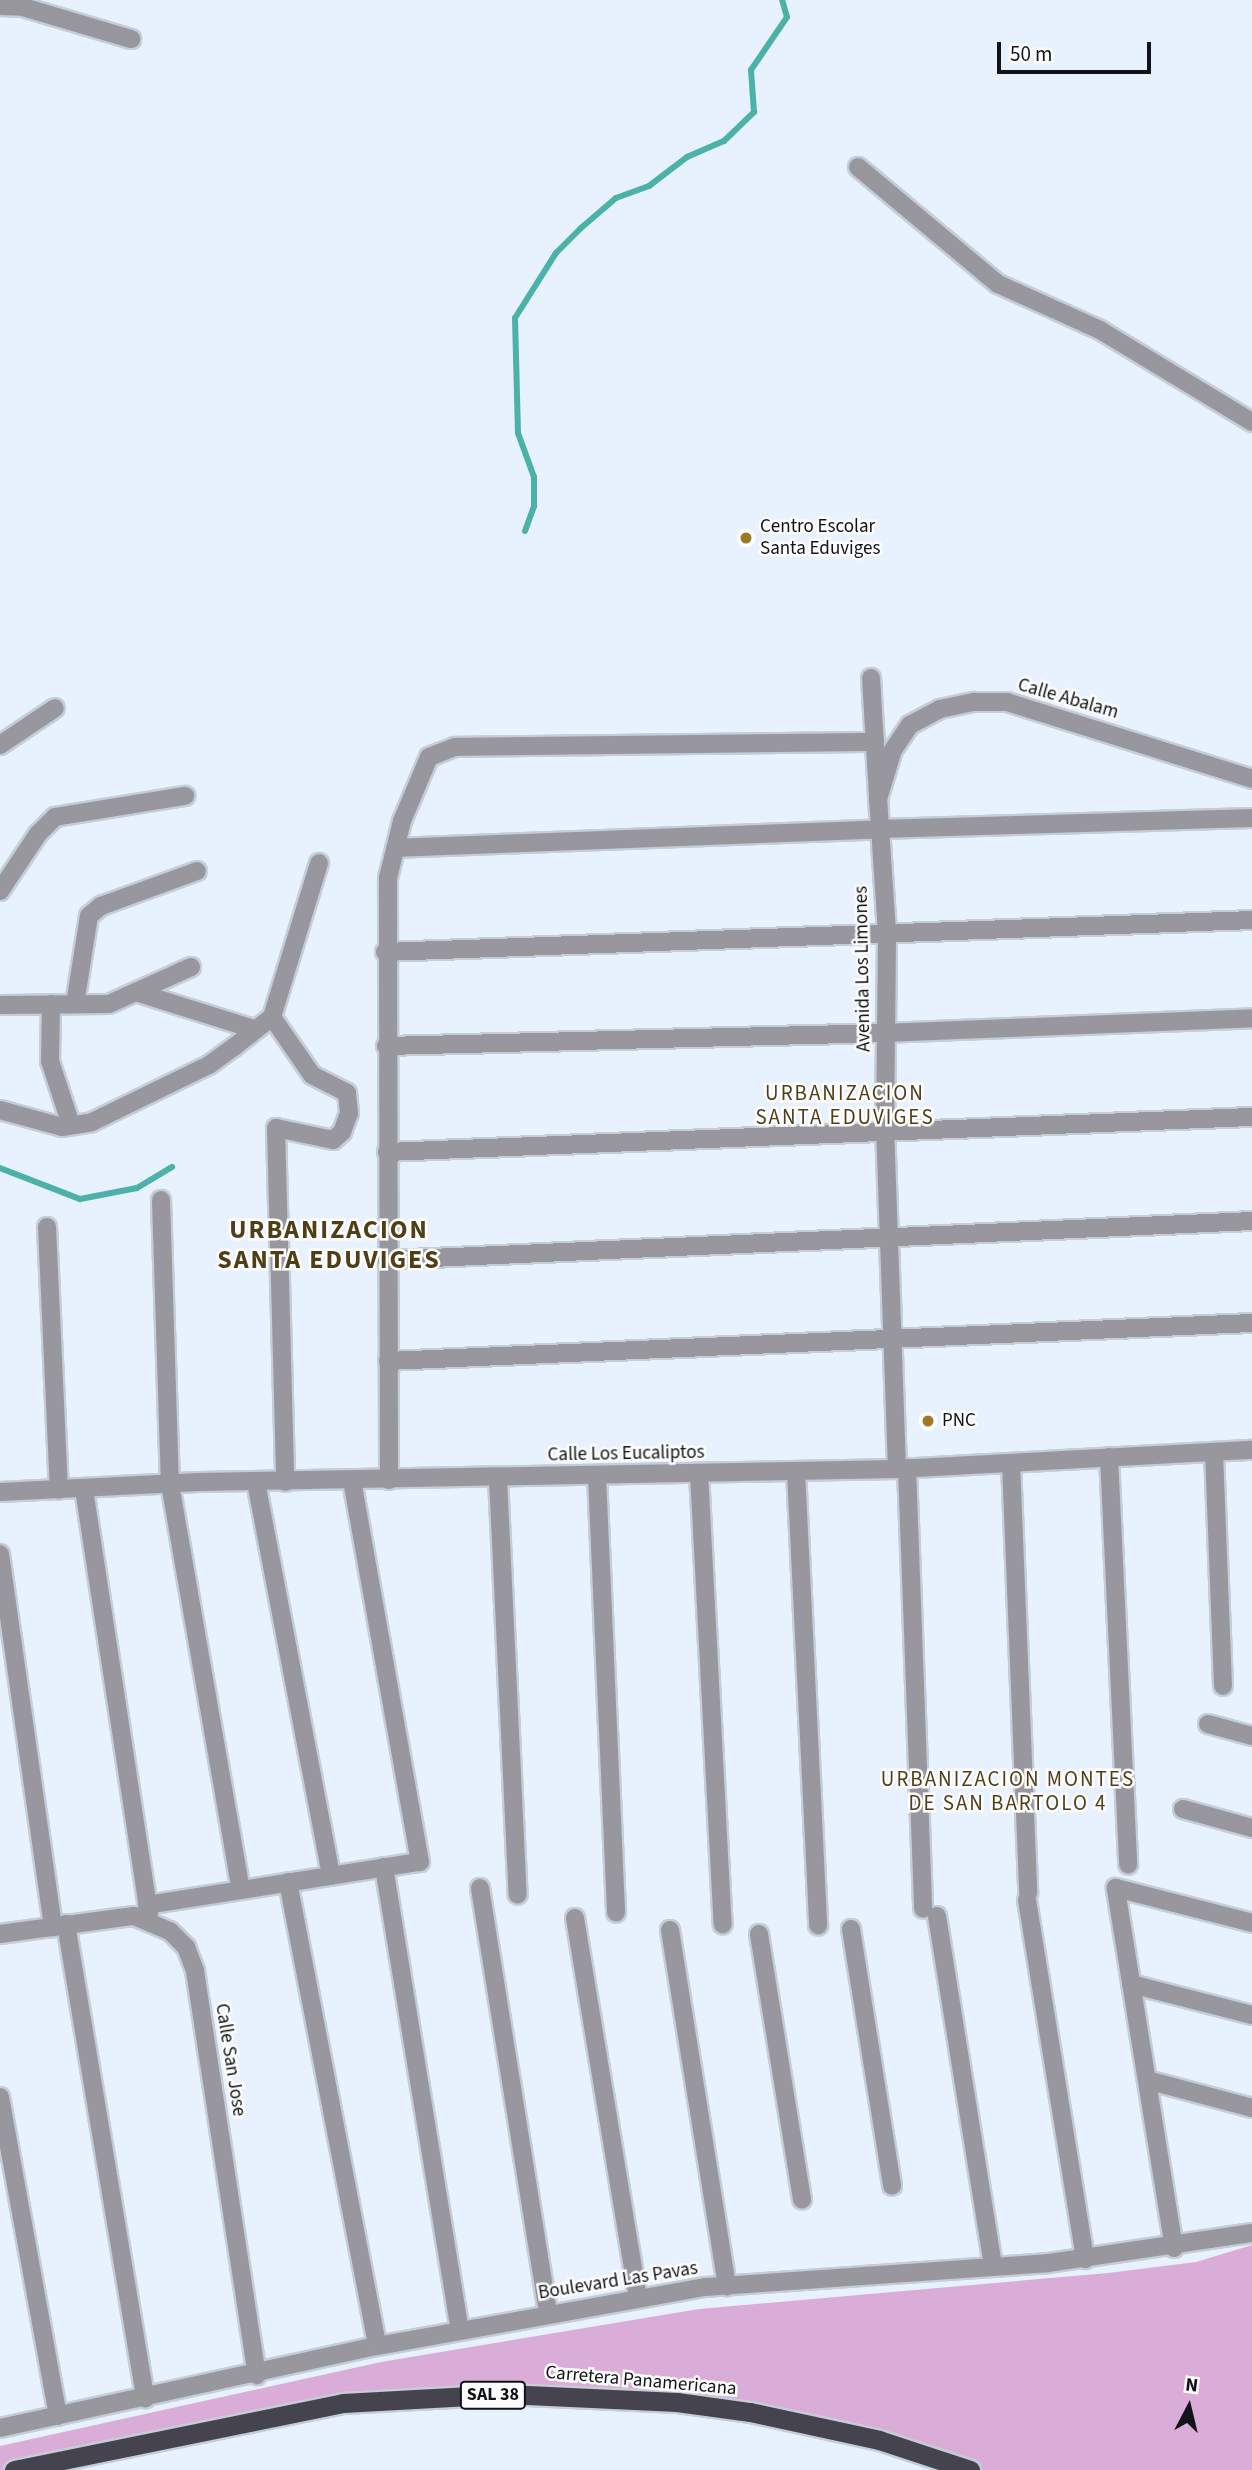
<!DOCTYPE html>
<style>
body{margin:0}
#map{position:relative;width:1252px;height:2470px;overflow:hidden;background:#e8f1fe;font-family:"Source Sans 3",sans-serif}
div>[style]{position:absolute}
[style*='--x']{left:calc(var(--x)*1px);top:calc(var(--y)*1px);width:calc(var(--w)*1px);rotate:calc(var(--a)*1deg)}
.green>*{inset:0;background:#daadd8}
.stream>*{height:6px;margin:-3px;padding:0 3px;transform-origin:3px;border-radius:3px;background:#4bb1a9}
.roads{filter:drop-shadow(2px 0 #c5cdd9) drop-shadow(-2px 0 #c5cdd9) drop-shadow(0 2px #c5cdd9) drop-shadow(0 -2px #c5cdd9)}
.pedestrian>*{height:18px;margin:-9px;padding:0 9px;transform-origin:9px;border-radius:9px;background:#98979e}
.minor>*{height:18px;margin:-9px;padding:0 9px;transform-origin:9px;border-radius:9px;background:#98979e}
.tertiary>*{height:18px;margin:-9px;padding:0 9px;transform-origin:9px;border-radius:9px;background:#98979e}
.trunk>*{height:19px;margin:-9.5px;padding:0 9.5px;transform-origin:9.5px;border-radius:9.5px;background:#45444e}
.dots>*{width:19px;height:19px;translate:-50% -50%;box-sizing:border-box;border:4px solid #fdfdfd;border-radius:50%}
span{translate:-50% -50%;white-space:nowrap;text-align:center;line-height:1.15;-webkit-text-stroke:5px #fdfdfd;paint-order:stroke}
.shield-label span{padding:2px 5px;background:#fdfdfd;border:2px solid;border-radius:5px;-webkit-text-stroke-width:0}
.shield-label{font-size:18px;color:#101317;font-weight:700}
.poi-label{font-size:19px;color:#101317}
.left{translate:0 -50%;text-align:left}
.street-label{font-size:19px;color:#101317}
.neighbourhood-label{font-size:21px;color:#503e17;letter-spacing:2px}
.district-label{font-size:26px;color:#503e17;font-weight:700;letter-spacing:2px}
.north{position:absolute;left:1154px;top:2372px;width:70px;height:70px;-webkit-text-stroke:5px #fdfdfd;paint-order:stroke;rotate:7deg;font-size:19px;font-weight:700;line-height:28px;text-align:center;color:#101317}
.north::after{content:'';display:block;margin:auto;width:24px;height:32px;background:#101317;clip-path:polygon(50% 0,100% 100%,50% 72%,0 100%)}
.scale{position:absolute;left:997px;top:42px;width:154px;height:32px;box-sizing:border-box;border:4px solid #101317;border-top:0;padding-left:9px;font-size:21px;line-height:24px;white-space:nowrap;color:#101317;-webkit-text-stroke:5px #fdfdfd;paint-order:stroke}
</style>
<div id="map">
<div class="green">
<div style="clip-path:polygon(1252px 2245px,1252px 2470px,966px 2470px,750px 2412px,419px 2397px,0 2470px,0 2446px,381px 2362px,699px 2309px,1108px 2273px,1196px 2262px)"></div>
</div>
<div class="stream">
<div style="--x:525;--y:531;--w:27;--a:-70"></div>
<div style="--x:534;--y:506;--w:29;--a:-90"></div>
<div style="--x:534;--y:477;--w:47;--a:-110"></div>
<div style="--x:518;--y:433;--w:115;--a:-91.5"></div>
<div style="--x:515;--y:318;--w:77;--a:-57.8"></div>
<div style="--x:556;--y:253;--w:35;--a:-45"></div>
<div style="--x:581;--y:228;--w:46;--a:-40.6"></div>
<div style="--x:616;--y:198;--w:35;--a:-20"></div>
<div style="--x:649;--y:186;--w:48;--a:-37.3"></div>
<div style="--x:687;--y:157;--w:40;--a:-23.4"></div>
<div style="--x:724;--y:141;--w:42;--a:-44"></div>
<div style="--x:754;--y:112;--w:42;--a:-94.1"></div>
<div style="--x:751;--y:70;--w:64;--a:-55.8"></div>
<div style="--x:787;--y:17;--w:18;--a:-106"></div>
<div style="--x:0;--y:1168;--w:86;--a:21.2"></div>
<div style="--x:80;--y:1199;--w:58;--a:-10.9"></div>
<div style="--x:137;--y:1188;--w:41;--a:-31"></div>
</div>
<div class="roads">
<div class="pedestrian">
<div style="--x:396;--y:848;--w:485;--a:-2.2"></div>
<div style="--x:385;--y:952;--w:868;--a:-2.11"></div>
<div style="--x:272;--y:1017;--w:70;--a:55.4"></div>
<div style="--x:312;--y:1075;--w:39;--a:27"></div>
<div style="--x:347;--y:1093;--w:20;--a:84"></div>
<div style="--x:349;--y:1113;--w:20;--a:110"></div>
<div style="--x:342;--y:1132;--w:12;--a:138"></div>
<div style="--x:333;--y:1140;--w:58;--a:-168.1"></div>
<div style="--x:276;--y:1128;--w:354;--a:88.5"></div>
<div style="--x:386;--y:1046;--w:500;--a:-1.49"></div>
<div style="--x:886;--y:1033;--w:366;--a:-2.3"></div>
<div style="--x:387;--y:1152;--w:866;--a:-2.32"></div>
<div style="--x:161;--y:1200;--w:284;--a:88.2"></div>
<div style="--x:170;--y:1484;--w:412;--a:80.1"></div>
<div style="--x:47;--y:1227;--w:263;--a:87.4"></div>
<div style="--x:387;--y:1260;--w:866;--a:-2.58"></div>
<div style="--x:388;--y:1361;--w:865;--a:-2.52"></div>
<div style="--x:389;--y:1480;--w:602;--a:-90.1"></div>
<div style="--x:388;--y:878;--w:59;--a:-76.2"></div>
<div style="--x:402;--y:821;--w:69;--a:-67.1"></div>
<div style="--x:429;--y:757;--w:28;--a:-21"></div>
<div style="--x:455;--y:747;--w:420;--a:-0.7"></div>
<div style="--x:256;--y:1482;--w:401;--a:79.2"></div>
<div style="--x:84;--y:1489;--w:430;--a:81.3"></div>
<div style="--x:0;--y:1554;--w:377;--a:81.9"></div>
<div style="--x:1208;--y:1724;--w:46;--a:15.3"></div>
<div style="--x:1183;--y:1809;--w:72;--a:15.4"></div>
<div style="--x:384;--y:1867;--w:469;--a:80.7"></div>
<div style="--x:288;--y:1882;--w:472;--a:79.1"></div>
<div style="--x:480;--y:1888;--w:430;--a:80.9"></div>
<div style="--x:1027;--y:1900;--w:364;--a:80.8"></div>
<div style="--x:147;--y:1905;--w:276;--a:-9"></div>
<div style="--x:420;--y:1862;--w:387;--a:-100.1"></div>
<div style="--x:937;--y:1916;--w:355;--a:80.9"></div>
<div style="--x:575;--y:1918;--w:385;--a:80.6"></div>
<div style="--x:66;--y:1924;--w:481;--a:80.5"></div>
<div style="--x:851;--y:1929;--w:260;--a:80.9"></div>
<div style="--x:670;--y:1930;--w:361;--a:80.9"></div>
<div style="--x:759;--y:1934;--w:269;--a:80.8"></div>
<div style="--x:1131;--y:1984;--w:125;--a:14.4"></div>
<div style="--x:1147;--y:2080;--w:109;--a:14.9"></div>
<div style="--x:0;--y:2097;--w:324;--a:79.7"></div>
<div style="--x:1174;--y:2248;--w:365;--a:-99.2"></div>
<div style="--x:1116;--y:1888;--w:140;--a:14.4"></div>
</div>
<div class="minor">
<div style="--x:0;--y:6;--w:23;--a:2"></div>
<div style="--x:23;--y:7;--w:113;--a:16.5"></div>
<div style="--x:858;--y:167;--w:182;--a:39.9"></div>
<div style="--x:998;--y:284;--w:112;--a:24.3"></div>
<div style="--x:1100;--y:330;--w:178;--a:31.2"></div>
<div style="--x:871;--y:678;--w:118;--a:86.6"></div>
<div style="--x:0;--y:745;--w:66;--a:-33.9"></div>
<div style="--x:881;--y:829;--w:371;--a:-1.7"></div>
<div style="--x:0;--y:891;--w:69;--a:-56.3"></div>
<div style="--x:38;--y:834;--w:24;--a:-45"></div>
<div style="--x:55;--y:817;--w:132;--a:-9.2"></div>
<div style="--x:136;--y:992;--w:123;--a:17.5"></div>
<div style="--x:51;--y:1004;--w:57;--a:91"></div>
<div style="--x:50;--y:1061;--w:67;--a:71.8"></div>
<div style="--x:75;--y:1004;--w:89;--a:-81"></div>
<div style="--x:89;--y:916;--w:16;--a:-40"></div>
<div style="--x:101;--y:906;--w:102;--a:-20"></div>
<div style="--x:0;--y:1005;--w:109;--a:-0.5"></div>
<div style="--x:109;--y:1004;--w:90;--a:-24.3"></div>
<div style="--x:0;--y:1110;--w:64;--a:15.3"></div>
<div style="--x:62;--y:1127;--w:30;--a:-9"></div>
<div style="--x:92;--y:1122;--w:130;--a:-26"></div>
<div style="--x:209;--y:1065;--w:31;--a:-36"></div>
<div style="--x:234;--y:1047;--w:48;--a:-38.3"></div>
<div style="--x:272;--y:1017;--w:161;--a:-73"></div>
<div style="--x:1214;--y:1452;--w:234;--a:87.8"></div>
<div style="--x:1109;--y:1457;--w:408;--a:87.3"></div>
<div style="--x:1011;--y:1463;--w:430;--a:87.7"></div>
<div style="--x:907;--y:1468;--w:441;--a:87.9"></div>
<div style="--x:897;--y:1469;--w:356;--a:-3.1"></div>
<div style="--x:796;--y:1471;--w:455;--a:87.2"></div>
<div style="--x:699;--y:1473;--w:452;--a:87"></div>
<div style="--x:597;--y:1476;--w:437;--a:87.5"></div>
<div style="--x:498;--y:1478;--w:417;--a:87.3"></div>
</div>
<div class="tertiary">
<div style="--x:0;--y:1492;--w:199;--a:-2.9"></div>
<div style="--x:199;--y:1482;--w:698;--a:-1.07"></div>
<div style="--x:897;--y:1469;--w:339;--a:-92"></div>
<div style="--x:885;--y:1130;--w:197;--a:-89.4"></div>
<div style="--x:887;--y:933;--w:134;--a:-93.8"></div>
<div style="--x:878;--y:799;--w:51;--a:-73"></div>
<div style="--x:893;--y:750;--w:30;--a:-56"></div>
<div style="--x:910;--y:725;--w:34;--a:-28"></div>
<div style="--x:940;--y:709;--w:35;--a:-12"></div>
<div style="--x:974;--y:702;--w:33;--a:0"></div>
<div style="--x:1007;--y:702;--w:257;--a:17.4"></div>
<div style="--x:0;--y:1934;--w:135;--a:-7.7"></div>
<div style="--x:134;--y:1916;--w:39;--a:23"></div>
<div style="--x:170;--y:1931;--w:23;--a:45"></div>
<div style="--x:186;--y:1947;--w:26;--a:69"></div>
<div style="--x:195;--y:1971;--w:409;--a:81.3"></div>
<div style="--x:0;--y:2428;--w:386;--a:-12.3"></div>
<div style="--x:377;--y:2346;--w:334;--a:-10.2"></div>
<div style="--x:706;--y:2287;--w:343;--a:-4"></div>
<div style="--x:1048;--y:2263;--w:206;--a:-8.4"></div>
</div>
<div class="trunk">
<div style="--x:14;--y:2470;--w:336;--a:-11.5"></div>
<div style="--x:343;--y:2403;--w:163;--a:-3.2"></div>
<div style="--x:506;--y:2394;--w:171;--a:2.7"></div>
<div style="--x:677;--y:2402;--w:74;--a:7.8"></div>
<div style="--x:750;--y:2412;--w:132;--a:12.2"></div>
<div style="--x:879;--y:2440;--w:96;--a:18.2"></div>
</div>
</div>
<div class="dots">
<div style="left:746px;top:538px;background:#9e7925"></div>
<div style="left:928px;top:1421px;background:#9e7925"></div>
</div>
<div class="shield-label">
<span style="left:493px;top:2395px">SAL 38</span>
</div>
<div class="poi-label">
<span class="left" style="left:760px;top:538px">Centro Escolar<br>Santa Eduviges</span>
<span class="left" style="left:942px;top:1421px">PNC</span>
</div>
<div class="street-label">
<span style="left:1068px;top:699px;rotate:16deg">Calle Abalam</span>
<span style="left:863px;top:969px;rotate:-91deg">Avenida Los Limones</span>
<span style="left:626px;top:1454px;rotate:-1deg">Calle Los Eucaliptos</span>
<span style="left:230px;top:2060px;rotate:81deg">Calle San Jose</span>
<span style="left:618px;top:2281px;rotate:-9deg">Boulevard Las Pavas</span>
<span style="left:641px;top:2381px;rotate:5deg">Carretera Panamericana</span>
</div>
<div class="neighbourhood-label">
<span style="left:845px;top:1105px">URBANIZACION<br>SANTA EDUVIGES</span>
<span style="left:1008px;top:1791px">URBANIZACION MONTES<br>DE SAN BARTOLO 4</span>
</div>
<div class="district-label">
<span style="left:329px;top:1245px">URBANIZACION<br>SANTA EDUVIGES</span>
</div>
<div class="north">N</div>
<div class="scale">50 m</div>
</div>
